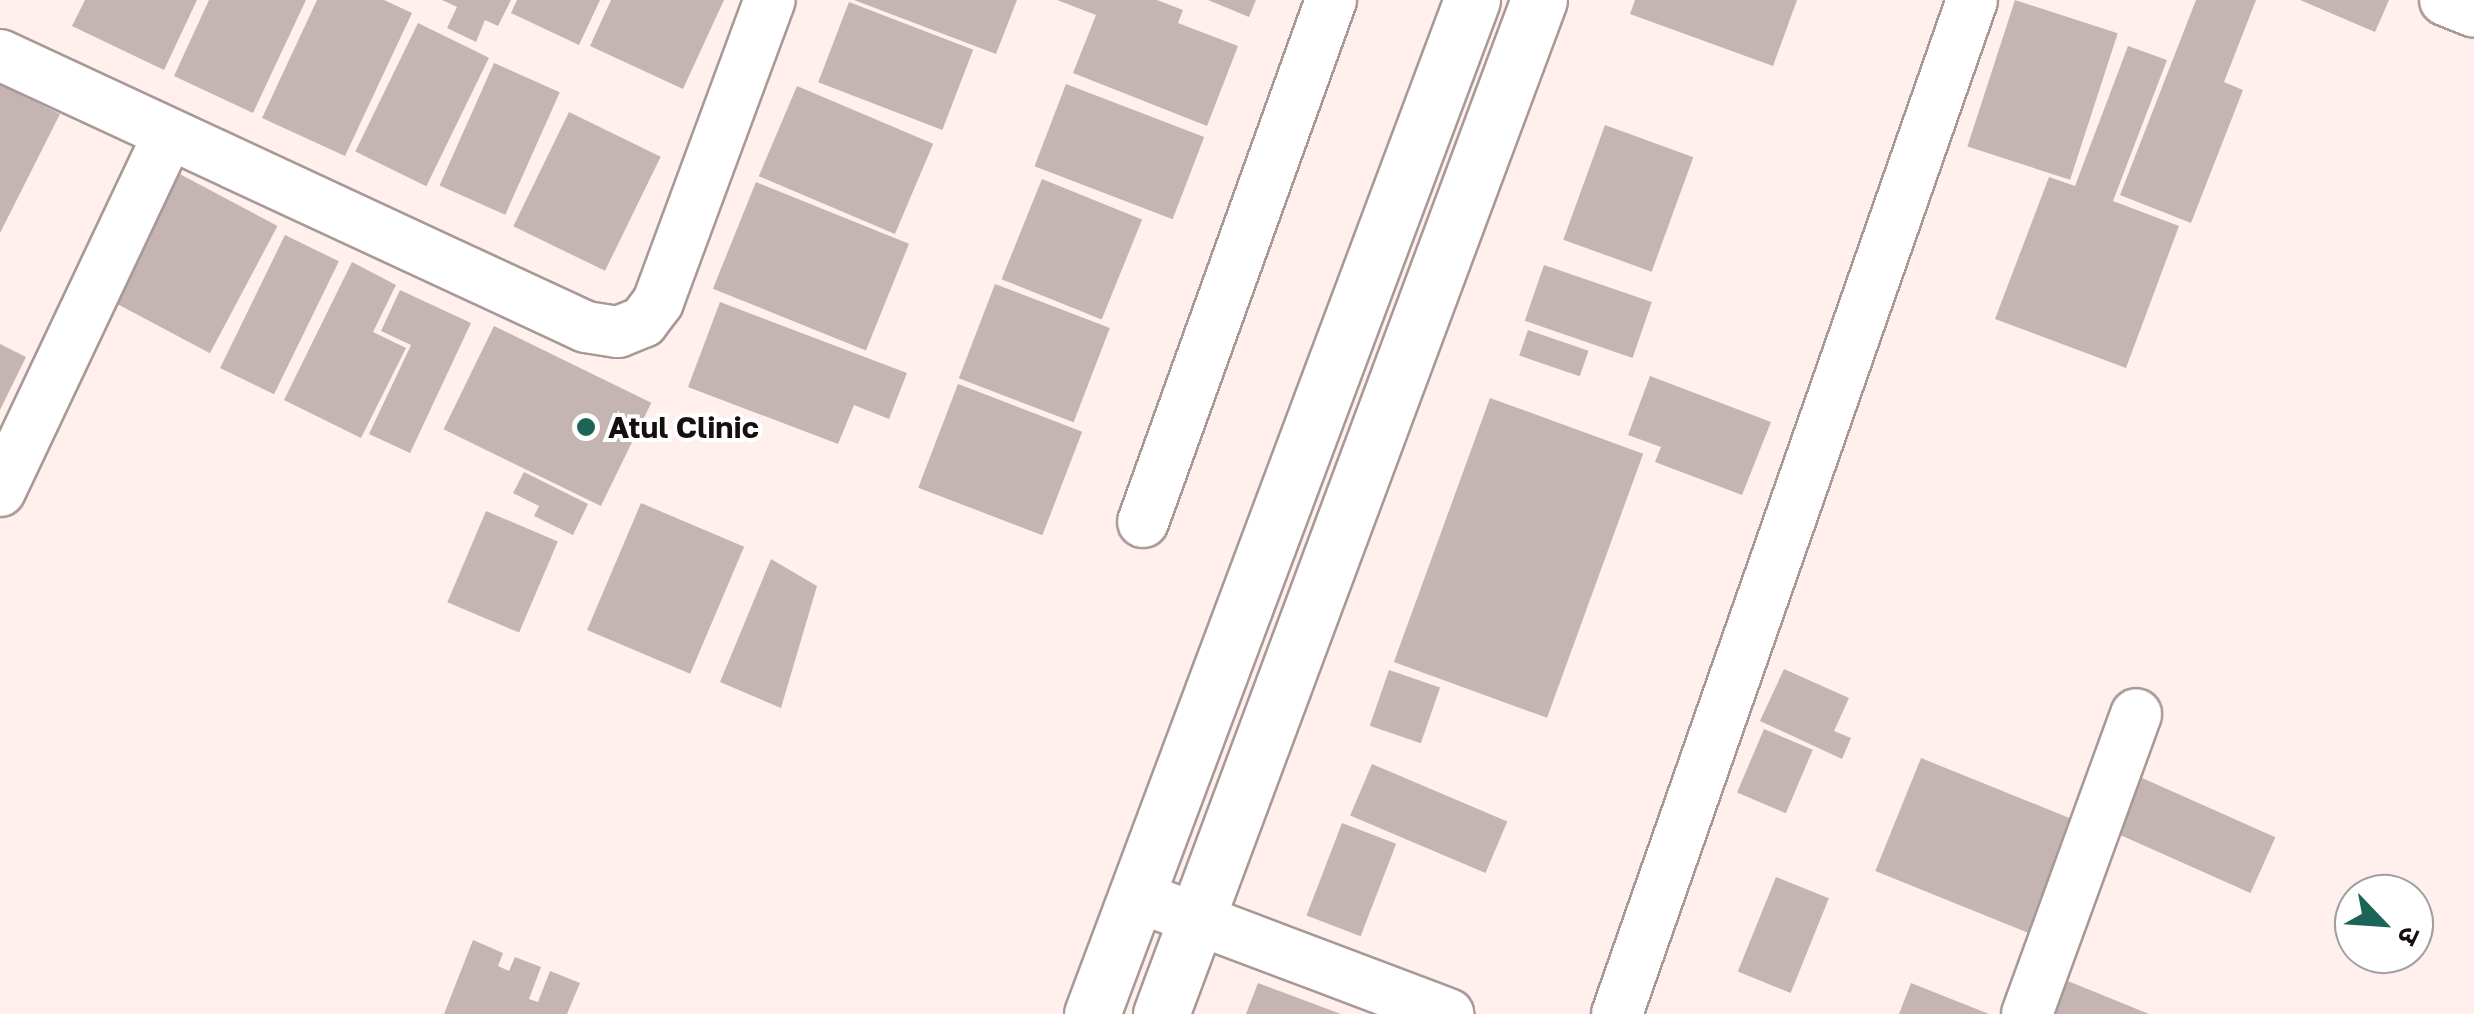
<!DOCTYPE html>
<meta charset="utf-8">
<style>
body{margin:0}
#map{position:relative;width:2474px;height:1014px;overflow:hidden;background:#ffefed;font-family:"Golos Text","Noto Sans Devanagari",sans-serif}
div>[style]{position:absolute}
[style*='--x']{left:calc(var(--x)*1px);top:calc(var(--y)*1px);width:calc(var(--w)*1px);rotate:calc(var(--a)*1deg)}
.building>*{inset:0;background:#c4b5b3;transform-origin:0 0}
.roads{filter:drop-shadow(2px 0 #a89997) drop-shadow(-2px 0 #a89997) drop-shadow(0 2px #a89997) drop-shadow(0 -2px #a89997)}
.minor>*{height:50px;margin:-25px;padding:0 25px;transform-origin:25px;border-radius:25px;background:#fff}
.primary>*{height:55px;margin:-27.5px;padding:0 27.5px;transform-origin:27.5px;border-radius:27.5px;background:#fff}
.dots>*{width:28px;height:28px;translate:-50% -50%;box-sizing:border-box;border:5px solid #fff;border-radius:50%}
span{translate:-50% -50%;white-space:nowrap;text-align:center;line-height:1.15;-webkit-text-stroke:8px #fff;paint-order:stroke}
.poi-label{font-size:30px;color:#15100f;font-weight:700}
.left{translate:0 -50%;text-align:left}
.north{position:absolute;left:2334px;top:874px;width:100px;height:100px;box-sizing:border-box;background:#fff;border:2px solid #a19f9f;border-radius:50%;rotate:115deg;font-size:28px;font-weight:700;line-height:40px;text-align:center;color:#15100f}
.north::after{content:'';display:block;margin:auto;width:35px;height:45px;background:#1d6458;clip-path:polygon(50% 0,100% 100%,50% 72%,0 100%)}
</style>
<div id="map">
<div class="building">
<div style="clip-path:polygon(85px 0,197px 0,164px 70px,72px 26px)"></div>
<div style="clip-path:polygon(209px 0,306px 0,253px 113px,174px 76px)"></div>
<div style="clip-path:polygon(317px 0,384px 0,412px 13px,345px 156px,262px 118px)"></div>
<div style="clip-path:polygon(442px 0,511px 0,498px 26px,485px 20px,476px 42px,447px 28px,457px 7px)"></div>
<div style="clip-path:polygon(517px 0,600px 0,579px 45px,511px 13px)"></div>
<div style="clip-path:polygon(611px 0,724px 0,683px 89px,590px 46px)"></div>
<div style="clip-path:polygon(854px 0,1017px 0,996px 54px)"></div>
<div style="clip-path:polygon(1057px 0,1157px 0,1183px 10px,1178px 23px,1238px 46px,1207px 126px,1073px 73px,1096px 15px)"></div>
<div style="clip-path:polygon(1208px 0,1256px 0,1249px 17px)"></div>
<div style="clip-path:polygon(1635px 0,1797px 0,1773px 66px,1630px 14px)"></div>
<div style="left:2015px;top:0;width:108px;height:154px;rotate:18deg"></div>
<div style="clip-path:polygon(2196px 0,2256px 0,2224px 82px,2243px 90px,2191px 223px,2120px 195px)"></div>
<div style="clip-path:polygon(2300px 0,2389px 0,2375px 32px)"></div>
<div style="left:849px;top:2px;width:133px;height:86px;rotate:21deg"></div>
<div style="left:418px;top:23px;width:79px;height:143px;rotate:26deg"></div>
<div style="clip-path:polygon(2128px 46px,2167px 60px,2113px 201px,2179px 226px,2126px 368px,1995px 319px,2049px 177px,2075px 186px)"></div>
<div style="left:494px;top:63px;width:72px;height:134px;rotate:24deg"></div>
<div style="clip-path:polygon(0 84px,60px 114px,0 233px)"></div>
<div style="left:1066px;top:84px;width:148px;height:88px;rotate:21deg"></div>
<div style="left:797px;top:86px;width:148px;height:98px;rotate:23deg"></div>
<div style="left:569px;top:112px;width:102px;height:127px;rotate:26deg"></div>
<div style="left:1605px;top:125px;width:94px;height:122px;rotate:20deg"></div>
<div style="left:176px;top:172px;width:115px;height:144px;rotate:28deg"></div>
<div style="left:1042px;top:179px;width:108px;height:108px;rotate:22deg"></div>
<div style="left:756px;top:182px;width:165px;height:115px;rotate:22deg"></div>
<div style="left:285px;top:235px;width:60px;height:148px;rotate:26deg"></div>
<div style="clip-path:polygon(352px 262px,396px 285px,373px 332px,406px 348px,361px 438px,284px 400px)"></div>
<div style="left:1544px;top:265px;width:114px;height:59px;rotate:19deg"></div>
<div style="left:995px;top:284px;width:123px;height:101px;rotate:21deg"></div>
<div style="clip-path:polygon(400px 290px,471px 323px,410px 453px,369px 434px,411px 345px,381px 331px)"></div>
<div style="clip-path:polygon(720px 302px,907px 373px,889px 419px,854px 405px,838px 444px,688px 387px)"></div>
<div style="left:494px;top:326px;width:175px;height:115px;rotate:26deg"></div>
<div style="left:1528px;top:330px;width:64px;height:27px;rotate:19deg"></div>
<div style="clip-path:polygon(0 344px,26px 357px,0 410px)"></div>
<div style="clip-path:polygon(1650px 376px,1771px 422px,1742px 495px,1655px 462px,1661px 447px,1628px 435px)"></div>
<div style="left:958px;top:384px;width:133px;height:111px;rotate:21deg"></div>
<div style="left:1490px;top:398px;width:163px;height:281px;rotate:20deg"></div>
<div style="clip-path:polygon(524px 472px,588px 504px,573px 535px,534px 516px,539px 506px,513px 493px)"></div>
<div style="left:641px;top:503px;width:112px;height:138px;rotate:23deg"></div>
<div style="left:486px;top:511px;width:78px;height:99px;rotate:23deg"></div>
<div style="clip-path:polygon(771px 559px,817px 586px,781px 708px,720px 682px)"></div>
<div style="clip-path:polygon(1784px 669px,1849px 698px,1834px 731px,1851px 738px,1842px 759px,1760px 721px)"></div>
<div style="left:1389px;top:670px;width:54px;height:59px;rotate:19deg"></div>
<div style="left:1764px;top:729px;width:53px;height:69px;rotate:23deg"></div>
<div style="left:1921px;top:758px;width:170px;height:122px;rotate:22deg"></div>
<div style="left:1372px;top:764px;width:147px;height:56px;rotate:23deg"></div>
<div style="left:2131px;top:773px;width:158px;height:61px;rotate:24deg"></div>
<div style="left:1342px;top:823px;width:58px;height:99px;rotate:21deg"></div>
<div style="left:1776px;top:877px;width:57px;height:102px;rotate:22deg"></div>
<div style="clip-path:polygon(473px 940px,503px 953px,498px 966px,509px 971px,515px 957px,541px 967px,529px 999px,538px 1002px,550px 971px,580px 983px,567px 1014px,444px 1014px)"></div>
<div style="clip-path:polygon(2053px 975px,2149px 1014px,2038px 1014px)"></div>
<div style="clip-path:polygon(1258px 983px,1341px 1014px,1246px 1014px)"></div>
<div style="clip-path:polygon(1911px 983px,1989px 1014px,1899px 1014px)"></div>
</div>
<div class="roads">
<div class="minor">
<div style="--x:2445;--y:0;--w:31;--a:22"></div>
<div style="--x:0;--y:55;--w:646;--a:24.9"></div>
<div style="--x:586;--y:327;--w:32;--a:9"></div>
<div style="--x:618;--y:332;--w:27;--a:-22"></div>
<div style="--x:643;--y:322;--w:25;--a:-53"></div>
<div style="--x:658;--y:302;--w:322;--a:-69.7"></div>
<div style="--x:0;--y:491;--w:393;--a:-64.7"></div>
<div style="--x:1143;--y:522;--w:555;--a:-70.19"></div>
<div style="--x:1136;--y:896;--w:334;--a:20.7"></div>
<div style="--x:1617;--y:1014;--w:1074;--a:-70.7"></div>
<div style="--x:2027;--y:1014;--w:319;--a:-70"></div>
</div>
<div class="primary">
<div style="--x:1092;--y:1014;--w:1083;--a:-69.46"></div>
<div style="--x:1161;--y:1014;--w:1082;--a:-69.56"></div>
</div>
</div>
<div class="dots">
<div style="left:586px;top:427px;background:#1d6458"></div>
</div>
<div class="poi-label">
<span class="left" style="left:608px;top:427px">Atul Clinic</span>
</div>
<div class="north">उ</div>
</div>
